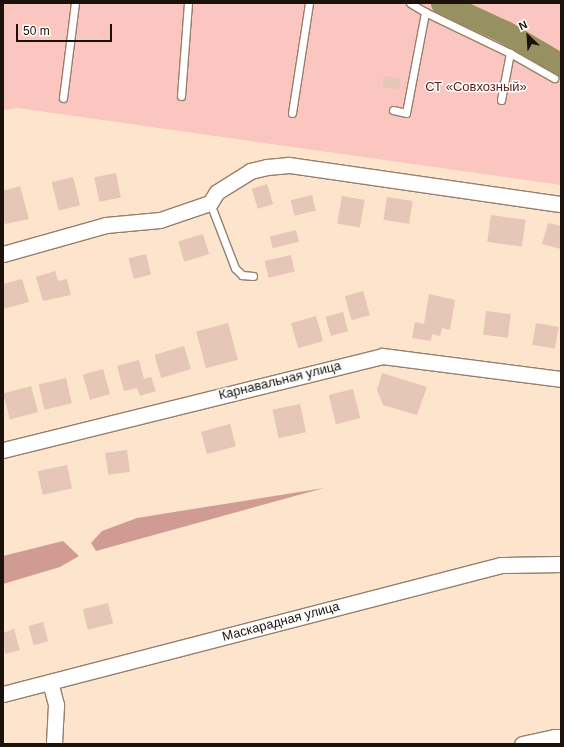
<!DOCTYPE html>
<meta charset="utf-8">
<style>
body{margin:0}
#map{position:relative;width:564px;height:747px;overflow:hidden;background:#fde4cd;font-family:Arial,sans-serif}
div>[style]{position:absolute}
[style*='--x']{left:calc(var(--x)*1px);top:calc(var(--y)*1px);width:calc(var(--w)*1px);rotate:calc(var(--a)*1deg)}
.green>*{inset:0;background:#fac6bf}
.forest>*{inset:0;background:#d09b93}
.river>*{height:23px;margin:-11.5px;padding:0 11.5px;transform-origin:11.5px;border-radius:11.5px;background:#979161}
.building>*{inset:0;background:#e5c6b7;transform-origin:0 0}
.roads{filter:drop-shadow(1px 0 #967f6b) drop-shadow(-1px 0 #967f6b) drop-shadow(0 1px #967f6b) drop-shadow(0 -1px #967f6b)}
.service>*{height:7px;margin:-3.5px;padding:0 3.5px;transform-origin:3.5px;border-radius:3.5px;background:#fff}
.minor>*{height:15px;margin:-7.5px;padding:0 7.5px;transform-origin:7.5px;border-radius:7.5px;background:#fff}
span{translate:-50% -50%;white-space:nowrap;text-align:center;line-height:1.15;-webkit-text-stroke:3px #fff;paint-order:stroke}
.park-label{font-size:13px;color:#61201b}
.street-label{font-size:13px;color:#1b130b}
.frame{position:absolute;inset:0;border:4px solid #1b130b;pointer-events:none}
.north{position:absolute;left:508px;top:16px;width:40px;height:40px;-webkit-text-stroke:3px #fff;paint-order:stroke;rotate:335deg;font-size:11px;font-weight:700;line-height:16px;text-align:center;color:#1b130b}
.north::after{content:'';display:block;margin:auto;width:14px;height:18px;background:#1b130b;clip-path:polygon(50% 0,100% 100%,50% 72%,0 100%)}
.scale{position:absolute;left:16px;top:24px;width:96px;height:18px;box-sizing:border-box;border:2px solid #1b130b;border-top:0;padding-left:5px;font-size:12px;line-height:14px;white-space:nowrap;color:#1b130b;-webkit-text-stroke:3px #fff;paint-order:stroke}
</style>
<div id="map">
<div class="green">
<div style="clip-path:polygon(3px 3px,561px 3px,561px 185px,18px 108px,3px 110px)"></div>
</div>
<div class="forest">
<div style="clip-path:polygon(324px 488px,96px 551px,91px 543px,102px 531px,137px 518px)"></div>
<div style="clip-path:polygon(63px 541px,79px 556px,60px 567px,3px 584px,3px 556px)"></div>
</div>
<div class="river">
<div style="--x:442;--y:3;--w:69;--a:24.7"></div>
<div style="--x:505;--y:32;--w:65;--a:30.5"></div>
</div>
<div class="building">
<div style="left:384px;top:76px;width:17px;height:11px;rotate:10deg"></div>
<div style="left:116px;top:173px;width:25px;height:22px;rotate:79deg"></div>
<div style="left:73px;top:177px;width:29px;height:22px;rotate:76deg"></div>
<div style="left:267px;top:184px;width:21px;height:16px;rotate:73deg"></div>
<div style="clip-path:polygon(20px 186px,29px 219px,5px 224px,3px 216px,3px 191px)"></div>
<div style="left:312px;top:195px;width:16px;height:22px;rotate:76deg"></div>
<div style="left:342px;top:196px;width:23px;height:28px;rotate:10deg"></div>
<div style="left:387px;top:197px;width:26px;height:23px;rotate:9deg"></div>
<div style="left:491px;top:215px;width:35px;height:27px;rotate:8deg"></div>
<div style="clip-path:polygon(548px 223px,561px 226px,561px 249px,542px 244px)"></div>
<div style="left:296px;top:230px;width:12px;height:27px;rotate:76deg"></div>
<div style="left:203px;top:234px;width:21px;height:26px;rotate:73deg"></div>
<div style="left:146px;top:254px;width:21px;height:18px;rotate:76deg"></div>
<div style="left:291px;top:255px;width:17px;height:27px;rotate:77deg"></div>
<div style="clip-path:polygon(55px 271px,58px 281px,67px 279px,71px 295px,43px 301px,36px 277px)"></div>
<div style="clip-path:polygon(22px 279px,29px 302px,3px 309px,3px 284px)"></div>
<div style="left:363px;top:291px;width:25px;height:19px;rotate:74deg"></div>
<div style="clip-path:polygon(429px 294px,455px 300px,450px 330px,442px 328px,440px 336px,432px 334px,431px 341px,412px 338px,415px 322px,424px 324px)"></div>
<div style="left:486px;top:311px;width:25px;height:24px;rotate:7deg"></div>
<div style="left:343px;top:312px;width:20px;height:18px;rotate:75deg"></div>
<div style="left:316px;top:316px;width:26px;height:26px;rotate:74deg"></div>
<div style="left:228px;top:323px;width:38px;height:33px;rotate:75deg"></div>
<div style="left:536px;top:323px;width:23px;height:22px;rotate:10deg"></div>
<div style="left:184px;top:346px;width:24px;height:31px;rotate:73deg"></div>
<div style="clip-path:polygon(139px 360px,144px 379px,151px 377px,156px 391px,140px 396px,137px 388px,124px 391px,117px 366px)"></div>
<div style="left:103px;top:369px;width:26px;height:21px;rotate:74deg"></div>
<div style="clip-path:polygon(382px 373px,427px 387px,417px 415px,383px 405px,377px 390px)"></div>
<div style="left:66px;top:378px;width:26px;height:28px;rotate:77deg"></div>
<div style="left:31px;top:386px;width:27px;height:29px;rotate:75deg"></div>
<div style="left:353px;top:389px;width:30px;height:25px;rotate:76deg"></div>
<div style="left:300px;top:404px;width:29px;height:28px;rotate:78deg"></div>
<div style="left:230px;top:424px;width:23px;height:30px;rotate:75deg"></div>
<div style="left:127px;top:450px;width:22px;height:22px;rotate:82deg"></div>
<div style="left:67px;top:465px;width:24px;height:30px;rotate:78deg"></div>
<div style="left:108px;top:603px;width:21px;height:26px;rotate:76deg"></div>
<div style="left:43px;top:622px;width:20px;height:15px;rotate:75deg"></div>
<div style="clip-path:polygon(14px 629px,20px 650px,5px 654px,3px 633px)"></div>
</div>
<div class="roads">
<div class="service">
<div style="--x:425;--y:12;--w:94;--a:25.8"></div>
<div style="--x:510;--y:53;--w:51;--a:29.6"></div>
<div style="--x:181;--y:96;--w:93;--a:-85.7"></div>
<div style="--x:63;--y:98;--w:96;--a:-82.8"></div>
<div style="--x:501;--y:100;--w:48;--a:-79.2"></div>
<div style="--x:393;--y:110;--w:13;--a:13"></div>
<div style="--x:406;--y:113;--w:103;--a:-79.3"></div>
<div style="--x:425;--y:12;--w:17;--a:-149"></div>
<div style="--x:292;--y:113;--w:111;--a:-81.2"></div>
<div style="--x:210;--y:203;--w:70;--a:69"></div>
<div style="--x:235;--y:268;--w:10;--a:45"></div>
<div style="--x:242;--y:275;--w:11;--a:5"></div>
</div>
<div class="minor">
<div style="--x:3;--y:254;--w:107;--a:-15.7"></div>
<div style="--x:106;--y:225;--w:54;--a:-5.3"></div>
<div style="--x:160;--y:220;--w:53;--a:-18.8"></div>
<div style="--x:210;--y:203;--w:13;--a:-58"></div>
<div style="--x:217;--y:192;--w:39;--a:-32"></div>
<div style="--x:250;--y:171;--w:17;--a:-13"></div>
<div style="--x:267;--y:167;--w:22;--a:-5"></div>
<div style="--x:289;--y:165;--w:275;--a:8.2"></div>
<div style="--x:3;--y:450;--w:390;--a:-13.9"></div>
<div style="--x:382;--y:356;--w:180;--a:7.3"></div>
<div style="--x:50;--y:682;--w:24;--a:75"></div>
<div style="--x:56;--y:705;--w:39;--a:93"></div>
<div style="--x:3;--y:694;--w:514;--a:-14.52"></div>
<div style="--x:501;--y:565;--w:60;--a:-1"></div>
<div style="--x:522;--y:744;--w:34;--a:-12"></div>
<div style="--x:555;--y:737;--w:6;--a:0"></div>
</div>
</div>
<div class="park-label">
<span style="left:476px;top:87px">СТ «Совхозный»</span>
</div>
<div class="street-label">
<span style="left:280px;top:381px;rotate:-14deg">Карнавальная улица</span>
<span style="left:281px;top:622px;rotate:-15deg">Маскарадная улица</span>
</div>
<div class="frame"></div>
<div class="north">N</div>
<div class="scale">50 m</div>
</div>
